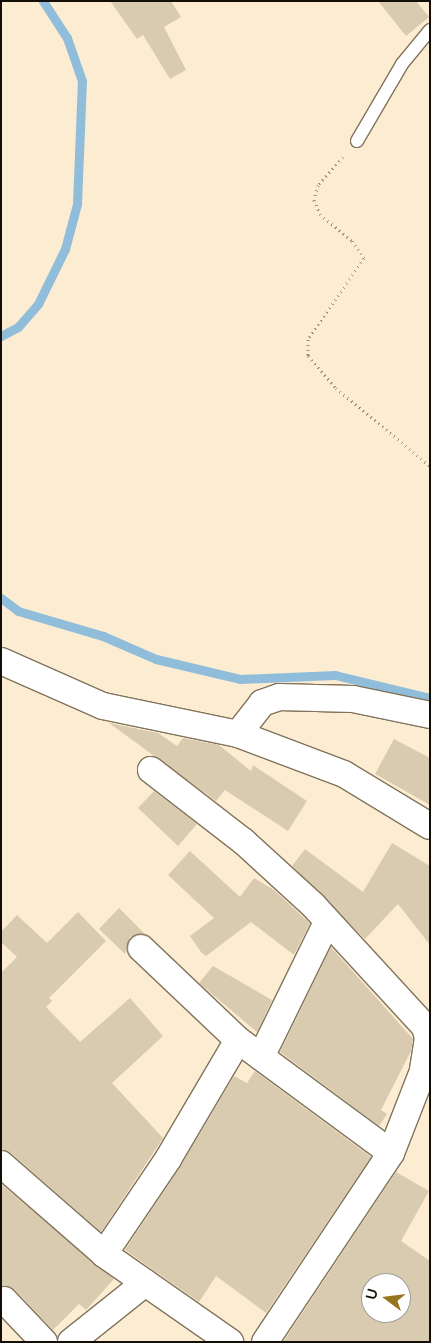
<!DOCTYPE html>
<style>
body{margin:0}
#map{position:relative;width:431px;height:1343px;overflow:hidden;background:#fcedd2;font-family:"Varela Round",sans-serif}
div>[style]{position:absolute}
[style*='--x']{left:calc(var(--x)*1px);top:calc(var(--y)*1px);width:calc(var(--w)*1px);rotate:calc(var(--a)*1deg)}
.stream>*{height:9px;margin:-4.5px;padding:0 4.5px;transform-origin:4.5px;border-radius:4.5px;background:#90bdd9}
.building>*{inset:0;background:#d9cbb0}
.path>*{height:3px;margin-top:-1.5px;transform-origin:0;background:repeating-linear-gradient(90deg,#9d927e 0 1px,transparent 0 5px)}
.roads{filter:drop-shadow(1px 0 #81745c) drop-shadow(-1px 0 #81745c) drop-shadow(0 1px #81745c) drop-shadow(0 -1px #81745c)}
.service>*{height:12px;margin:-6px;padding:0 6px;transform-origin:6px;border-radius:6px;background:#fff}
.minor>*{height:26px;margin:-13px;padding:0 13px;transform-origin:13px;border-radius:13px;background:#fff}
span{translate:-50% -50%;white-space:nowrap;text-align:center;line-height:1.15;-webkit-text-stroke:4.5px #fff;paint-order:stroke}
.frame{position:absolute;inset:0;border:2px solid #140f06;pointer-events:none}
.north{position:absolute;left:361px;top:1273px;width:50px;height:50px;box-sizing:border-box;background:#fff;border:1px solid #a19f9b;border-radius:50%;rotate:285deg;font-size:14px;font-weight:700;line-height:20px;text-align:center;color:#140f06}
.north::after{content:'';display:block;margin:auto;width:18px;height:22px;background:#97751e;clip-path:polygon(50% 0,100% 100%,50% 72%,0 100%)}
</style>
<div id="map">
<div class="stream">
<div style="--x:1;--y:336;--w:19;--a:-28"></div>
<div style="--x:18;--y:327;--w:30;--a:-49"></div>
<div style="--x:38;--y:304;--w:61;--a:-63.9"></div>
<div style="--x:65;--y:249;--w:47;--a:-75.1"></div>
<div style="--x:77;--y:204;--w:123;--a:-87.7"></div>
<div style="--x:82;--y:81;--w:46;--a:-109.2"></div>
<div style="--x:67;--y:38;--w:44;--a:-123"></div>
<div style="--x:1;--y:598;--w:21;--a:37"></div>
<div style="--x:18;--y:611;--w:89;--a:16.4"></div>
<div style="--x:103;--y:636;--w:58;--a:23.5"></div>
<div style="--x:156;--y:659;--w:86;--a:13.4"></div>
<div style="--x:240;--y:679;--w:95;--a:-2.4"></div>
<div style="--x:335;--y:675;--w:98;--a:13.6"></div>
</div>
<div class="building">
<div style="clip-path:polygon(110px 1px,171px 1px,181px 17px,164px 27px,186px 70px,170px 79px,143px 35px,137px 39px)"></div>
<div style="clip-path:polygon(378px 1px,416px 1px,429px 17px,406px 36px)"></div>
<div style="clip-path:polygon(109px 723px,158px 733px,177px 746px,183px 738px,219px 745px,251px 771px,253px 765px,307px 801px,288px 831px,225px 790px,216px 801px)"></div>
<div style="clip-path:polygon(394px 739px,430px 758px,430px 805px,375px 774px)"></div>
<div style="clip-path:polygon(154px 791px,197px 824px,178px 846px,138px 808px)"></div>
<div style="clip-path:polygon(392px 843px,430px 866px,430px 945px,398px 904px,365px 939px,292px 866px,305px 849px,363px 892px)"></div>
<div style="clip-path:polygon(190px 851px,240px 897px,254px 878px,274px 890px,302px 916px,310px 923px,294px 955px,251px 922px,206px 956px,201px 952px,190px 936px,214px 918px,168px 875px)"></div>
<div style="clip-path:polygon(119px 908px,145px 934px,130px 937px,125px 954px,99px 929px)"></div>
<div style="clip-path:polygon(78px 912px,106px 941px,49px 998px,52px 1001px,46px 1007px,80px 1042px,130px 998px,163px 1036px,112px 1083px,163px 1138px,101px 1232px,11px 1153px,1px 1149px,1px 973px,17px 957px,1px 942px,1px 932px,17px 915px,47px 943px)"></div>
<div style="clip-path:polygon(331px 947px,413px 1039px,411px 1051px,381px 1110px,387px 1114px,379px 1126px,280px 1052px)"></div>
<div style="clip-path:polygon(213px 966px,272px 1000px,257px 1032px,199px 983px)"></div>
<div style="clip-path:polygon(255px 1071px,371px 1157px,266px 1313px,216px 1276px,199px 1302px,125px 1250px,180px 1167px,234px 1076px,247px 1083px)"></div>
<div style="clip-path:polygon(evenodd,396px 1172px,429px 1191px,401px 1241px,430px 1261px,430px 1342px,283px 1342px,396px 1172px,371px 1283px,401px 1283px,401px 1313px,371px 1313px,371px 1283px)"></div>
<div style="clip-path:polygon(1px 1184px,114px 1279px,86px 1310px,79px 1304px,53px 1330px,15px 1290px,1px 1285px)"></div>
</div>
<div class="path">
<div style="--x:343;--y:157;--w:38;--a:132"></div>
<div style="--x:318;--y:185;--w:16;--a:105"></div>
<div style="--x:314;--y:200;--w:15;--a:67"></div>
<div style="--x:320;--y:214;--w:42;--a:40.2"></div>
<div style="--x:352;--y:241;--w:21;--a:55"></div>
<div style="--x:364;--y:258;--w:98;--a:124.7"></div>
<div style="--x:308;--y:339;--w:17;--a:90"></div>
<div style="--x:308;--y:356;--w:43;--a:48.8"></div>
<div style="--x:336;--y:388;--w:122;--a:39.7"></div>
</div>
<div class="roads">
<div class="service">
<div style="--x:357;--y:141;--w:89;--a:-59.7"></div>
<div style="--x:402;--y:64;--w:44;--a:-50.5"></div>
</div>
<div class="minor">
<div style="--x:1;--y:661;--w:111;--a:23.8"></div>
<div style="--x:103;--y:706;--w:138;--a:11.7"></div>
<div style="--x:238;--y:734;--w:113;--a:20.7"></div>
<div style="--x:344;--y:774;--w:100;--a:31.2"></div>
<div style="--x:238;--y:734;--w:39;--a:-52"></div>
<div style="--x:262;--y:703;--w:18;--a:-19"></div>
<div style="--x:279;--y:697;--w:74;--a:1.5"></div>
<div style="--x:353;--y:699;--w:79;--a:11.7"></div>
<div style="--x:151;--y:770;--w:116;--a:37.7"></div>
<div style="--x:243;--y:841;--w:95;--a:42.4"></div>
<div style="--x:313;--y:905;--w:166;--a:47.4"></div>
<div style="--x:425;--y:1027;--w:11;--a:75"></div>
<div style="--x:428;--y:1038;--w:33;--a:99"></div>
<div style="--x:423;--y:1071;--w:88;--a:111.3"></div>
<div style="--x:141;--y:948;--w:134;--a:43.5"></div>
<div style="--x:238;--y:1040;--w:190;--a:36.4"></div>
<div style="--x:391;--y:1153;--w:227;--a:123.7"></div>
<div style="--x:261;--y:1057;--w:150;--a:-63.9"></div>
<div style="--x:1;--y:1164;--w:137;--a:41.1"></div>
<div style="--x:104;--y:1254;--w:154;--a:34.9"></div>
<div style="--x:104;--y:1254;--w:115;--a:-56"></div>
<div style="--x:168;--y:1159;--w:138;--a:-59.5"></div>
<div style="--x:4;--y:1300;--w:58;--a:46.4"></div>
<div style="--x:71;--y:1342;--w:95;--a:-38.6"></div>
</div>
</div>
<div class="frame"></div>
<div class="north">U</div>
</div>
